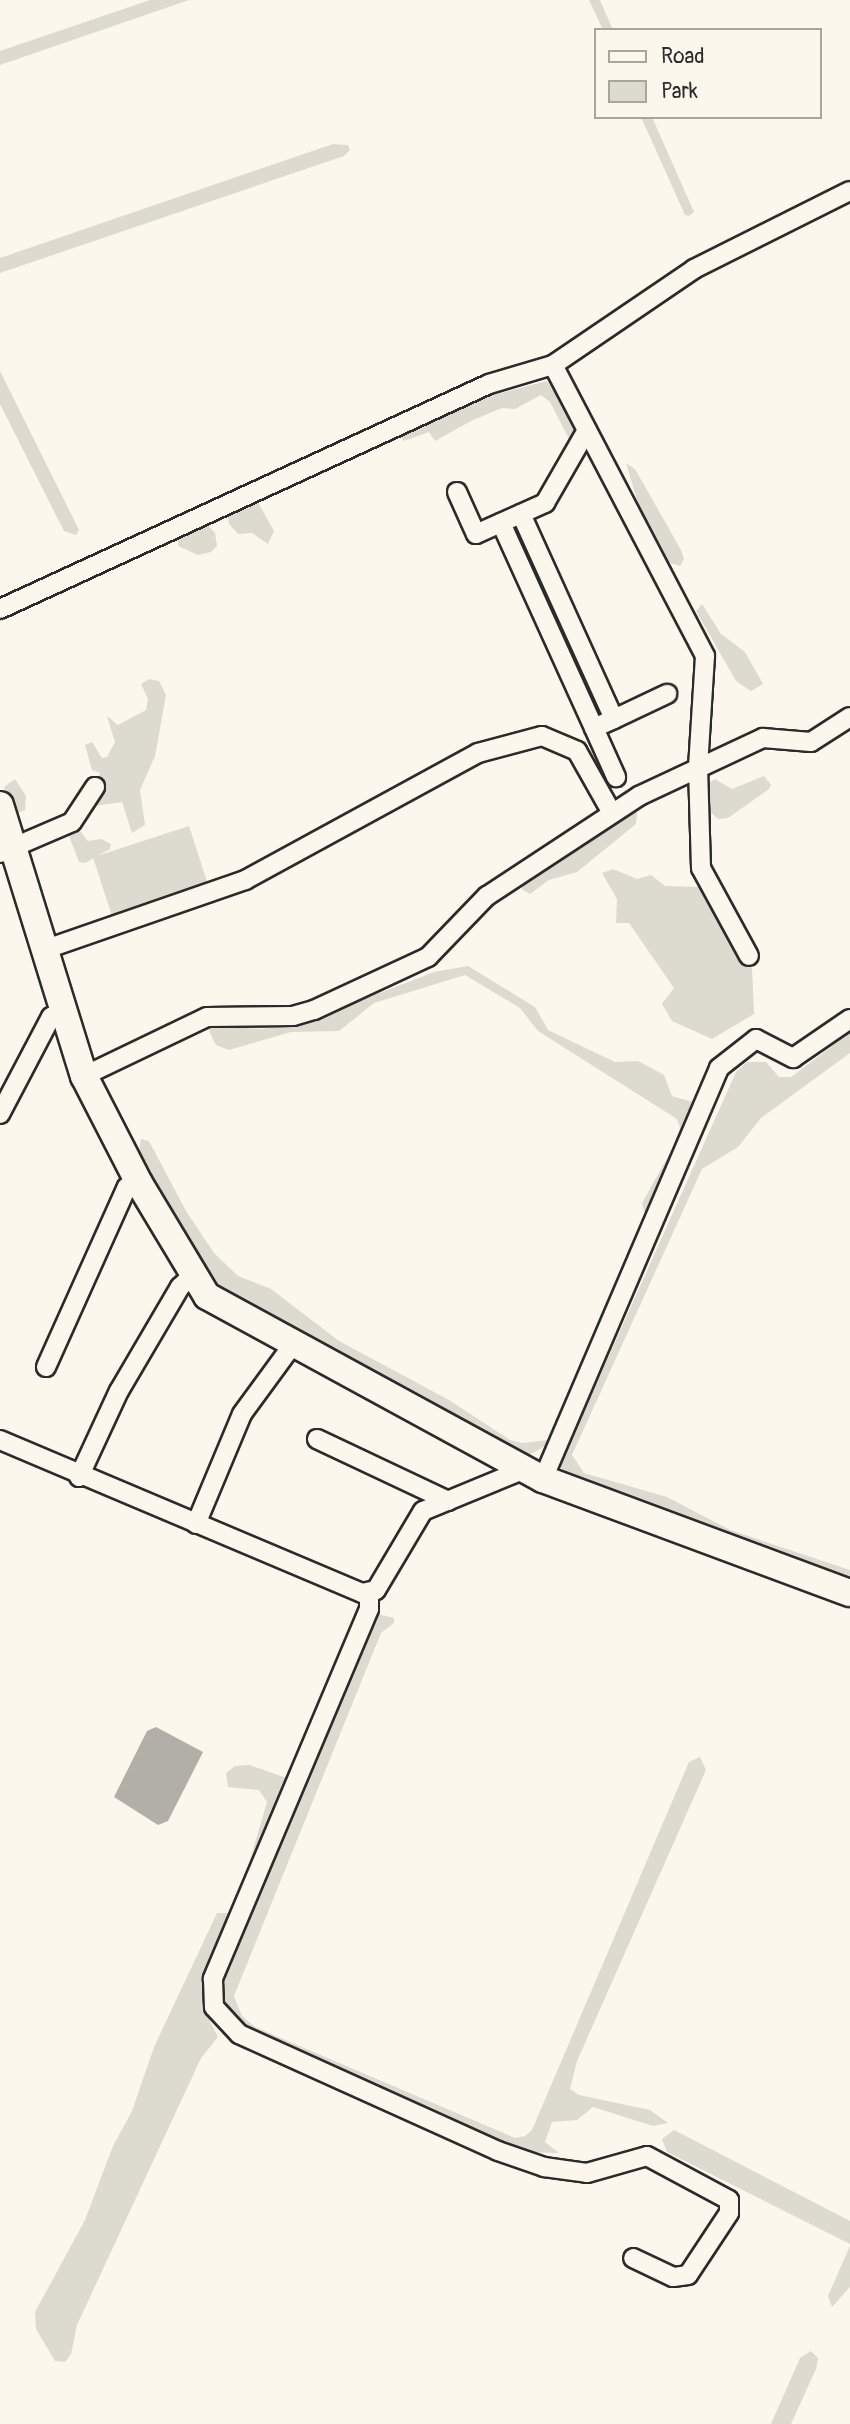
<!DOCTYPE html>
<style>
body{margin:0}
#map{position:relative;width:850px;height:2424px;overflow:hidden;background:#fbf7ec;font-family:Pangolin,sans-serif}
div>[style]{position:absolute}
[style*='--x']{left:calc(var(--x)*1px);top:calc(var(--y)*1px);width:calc(var(--w)*1px);rotate:calc(var(--a)*1deg)}
.green>*{inset:0;background:#dddad0;transform-origin:0 0}
.water>*{inset:0;background:#b1afa7}
.roads{filter:drop-shadow(2px 0 #2b2b2b) drop-shadow(-2px 0 #2b2b2b) drop-shadow(0 2px #2b2b2b) drop-shadow(0 -2px #2b2b2b)}
.street>*{height:18px;margin:-9px;padding:0 9px;transform-origin:9px;border-radius:9px;background:#fbf7ec}
.secondary>*{height:26px;margin:-13px;padding:0 13px;transform-origin:13px;border-radius:13px;background:#fbf7ec}
span{translate:-50% -50%;white-space:nowrap;text-align:center;line-height:1.15;-webkit-text-stroke:6px #fbf7ec;paint-order:stroke}
.legend{position:absolute;left:594px;top:28px;width:228px;height:91px;box-sizing:border-box;background:#fbf7ec;border:2px solid #a8a59f;margin:0;padding:9px 12px;list-style:none;font-size:21px;color:#2b2b2b}
.legend li{display:flex;align-items:center;gap:14px;height:35px}
.legend b{width:35px;border:2px solid #a8a59f}
</style>
<div id="map">
<div class="green">
<div style="clip-path:polygon(150px 0,189px 0,0 65px,0 51px)"></div>
<div style="clip-path:polygon(589px 0,600px 0,613px 30px,603px 30px)"></div>
<div style="clip-path:polygon(641px 117px,652px 117px,694px 212px,689px 216px,685px 215px)"></div>
<div style="clip-path:polygon(333px 144px,348px 145px,350px 150px,344px 156px,0 273px,0 258px)"></div>
<div style="clip-path:polygon(0 371px,79px 530px,76px 535px,64px 531px,0 404px)"></div>
<div style="clip-path:polygon(547px 381px,570px 416px,576px 433px,569px 439px,550px 402px,541px 395px,515px 409px,502px 408px,471px 421px,435px 441px,429px 432px,404px 441px,399px 434px,467px 402px)"></div>
<div style="clip-path:polygon(626px 463px,635px 469px,681px 550px,684px 559px,680px 566px,670px 563px,640px 510px)"></div>
<div style="clip-path:polygon(256px 499px,274px 531px,268px 544px,252px 533px,238px 534px,229px 524px,228px 514px,234px 507px)"></div>
<div style="clip-path:polygon(198px 524px,207px 524px,215px 533px,217px 546px,211px 552px,198px 555px,178px 546px,178px 535px)"></div>
<div style="clip-path:polygon(702px 604px,721px 634px,745px 652px,763px 684px,751px 691px,736px 681px,696px 611px)"></div>
<div style="clip-path:polygon(149px 679px,159px 681px,166px 695px,155px 756px,140px 790px,145px 825px,132px 833px,122px 802px,95px 806px,90px 802px,100px 773px,92px 770px,85px 745px,92px 742px,102px 758px,107px 757px,115px 742px,107px 716px,118px 725px,146px 710px,148px 699px,141px 684px)"></div>
<div style="clip-path:polygon(764px 776px,771px 785px,769px 789px,728px 818px,718px 819px,705px 807px,709px 783px,715px 779px,732px 789px)"></div>
<div style="clip-path:polygon(15px 779px,26px 796px,25px 810px,12px 815px,4px 787px)"></div>
<div style="clip-path:polygon(631px 809px,637px 813px,636px 824px,577px 872px,549px 880px,530px 894px,523px 890px,520px 883px,593px 839px)"></div>
<div style="left:189px;top:826px;width:63px;height:101px;rotate:72deg"></div>
<div style="clip-path:polygon(80px 831px,88px 841px,101px 839px,111px 844px,110px 849px,85px 863px,79px 862px,69px 836px)"></div>
<div style="clip-path:polygon(613px 869px,637px 879px,651px 875px,665px 886px,702px 887px,752px 968px,754px 1014px,712px 1039px,672px 1021px,662px 1004px,674px 988px,629px 923px,616px 923px,617px 899px,602px 873px)"></div>
<div style="clip-path:polygon(468px 966px,535px 1007px,548px 1030px,615px 1062px,638px 1061px,664px 1075px,672px 1096px,696px 1103px,651px 1211px,644px 1211px,642px 1203px,675px 1144px,680px 1128px,677px 1119px,538px 1031px,520px 1008px,465px 975px,374px 1003px,339px 1031px,291px 1032px,229px 1050px,216px 1045px,210px 1033px,209px 1025px,260px 1029px,297px 1025px,434px 972px)"></div>
<div style="clip-path:polygon(850px 1033px,850px 1053px,761px 1118px,738px 1147px,702px 1169px,572px 1455px,584px 1473px,667px 1497px,730px 1530px,850px 1570px,850px 1583px,566px 1478px,560px 1465px,736px 1072px,747px 1062px,766px 1062px,779px 1077px,791px 1077px)"></div>
<div style="clip-path:polygon(141px 1139px,149px 1141px,186px 1211px,214px 1253px,238px 1276px,271px 1289px,339px 1341px,449px 1400px,510px 1440px,522px 1443px,548px 1440px,548px 1444px,528px 1456px,208px 1282px,138px 1157px)"></div>
<div style="clip-path:polygon(378px 1614px,394px 1618px,394px 1623px,381px 1633px,234px 1996px,242px 2016px,255px 2027px,515px 2138px,525px 2136px,532px 2130px,689px 1762px,700px 1757px,706px 1770px,577px 2061px,570px 2089px,579px 2095px,650px 2110px,668px 2123px,653px 2126px,593px 2107px,577px 2120px,552px 2122px,545px 2142px,559px 2153px,520px 2152px,246px 2032px,226px 2016px,217px 1986px,372px 1619px)"></div>
<div style="clip-path:polygon(250px 1765px,289px 1779px,237px 1904px,267px 1802px,259px 1790px,228px 1787px,226px 1773px,235px 1766px)"></div>
<div style="clip-path:polygon(217px 1913px,228px 1913px,232px 1921px,206px 1979px,205px 2011px,218px 2037px,201px 2058px,77px 2325px,71px 2354px,65px 2362px,55px 2361px,36px 2329px,35px 2312px,85px 2220px,113px 2146px,132px 2111px,154px 2047px)"></div>
<div style="clip-path:polygon(674px 2130px,850px 2221px,850px 2244px,667px 2152px,662px 2139px)"></div>
<div style="clip-path:polygon(850px 2246px,850px 2287px,832px 2307px,828px 2296px)"></div>
<div style="clip-path:polygon(811px 2351px,818px 2358px,816px 2369px,791px 2424px,771px 2424px,800px 2358px)"></div>
</div>
<div class="water">
<div style="clip-path:polygon(156px 1727px,203px 1752px,168px 1821px,158px 1825px,114px 1797px,147px 1731px)"></div>
</div>
<div class="roads">
<div class="street">
<div style="--x:553;--y:365;--w:328;--a:62.4"></div>
<div style="--x:705;--y:656;--w:111;--a:93.6"></div>
<div style="--x:698;--y:767;--w:101;--a:88.3"></div>
<div style="--x:701;--y:868;--w:100;--a:61.4"></div>
<div style="--x:457;--y:492;--w:46;--a:65.7"></div>
<div style="--x:476;--y:534;--w:76;--a:-24.2"></div>
<div style="--x:545;--y:503;--w:84;--a:-60.1"></div>
<div style="--x:521;--y:514;--w:225;--a:65.6"></div>
<div style="--x:614;--y:719;--w:22;--a:156"></div>
<div style="--x:594;--y:728;--w:54;--a:65.8"></div>
<div style="--x:501;--y:523;--w:225;--a:65.6"></div>
<div style="--x:0;--y:609;--w:538;--a:-24.71"></div>
<div style="--x:489;--y:384;--w:67;--a:-16.5"></div>
<div style="--x:553;--y:365;--w:171;--a:-34.2"></div>
<div style="--x:694;--y:269;--w:174;--a:-26.6"></div>
<div style="--x:614;--y:719;--w:59;--a:-25.3"></div>
<div style="--x:0;--y:853;--w:78;--a:-23.3"></div>
<div style="--x:72;--y:822;--w:42;--a:-56.7"></div>
<div style="--x:46;--y:949;--w:211;--a:-19.1"></div>
<div style="--x:245;--y:880;--w:265;--a:-28.6"></div>
<div style="--x:478;--y:753;--w:66;--a:-14.9"></div>
<div style="--x:542;--y:736;--w:38;--a:23"></div>
<div style="--x:577;--y:751;--w:71;--a:60.6"></div>
<div style="--x:84;--y:1076;--w:136;--a:-25.6"></div>
<div style="--x:207;--y:1017;--w:86;--a:-0.7"></div>
<div style="--x:293;--y:1016;--w:22;--a:-16"></div>
<div style="--x:314;--y:1010;--w:126;--a:-24.9"></div>
<div style="--x:428;--y:957;--w:85;--a:-46"></div>
<div style="--x:487;--y:896;--w:182;--a:-33.3"></div>
<div style="--x:639;--y:796;--w:137;--a:-25.1"></div>
<div style="--x:763;--y:738;--w:48;--a:4.8"></div>
<div style="--x:811;--y:742;--w:46;--a:-32.7"></div>
<div style="--x:0;--y:1114;--w:110;--a:-62.3"></div>
<div style="--x:51;--y:1017;--w:15;--a:-23"></div>
<div style="--x:46;--y:1367;--w:197;--a:-65.8"></div>
<div style="--x:127;--y:1187;--w:13;--a:-32"></div>
<div style="--x:317;--y:1439;--w:145;--a:25.3"></div>
<div style="--x:0;--y:1440;--w:393;--a:22.9"></div>
<div style="--x:362;--y:1593;--w:14;--a:-12"></div>
<div style="--x:376;--y:1590;--w:92;--a:-59.3"></div>
<div style="--x:423;--y:1511;--w:110;--a:-22.4"></div>
<div style="--x:79;--y:1477;--w:95;--a:-65.1"></div>
<div style="--x:119;--y:1391;--w:121;--a:-59.6"></div>
<div style="--x:180;--y:1287;--w:19;--a:-43"></div>
<div style="--x:543;--y:1479;--w:447;--a:-66.8"></div>
<div style="--x:719;--y:1068;--w:47;--a:-38.1"></div>
<div style="--x:756;--y:1039;--w:42;--a:27.2"></div>
<div style="--x:793;--y:1058;--w:69;--a:-34.4"></div>
<div style="--x:196;--y:1524;--w:119;--a:-67.3"></div>
<div style="--x:242;--y:1414;--w:88;--a:-53.8"></div>
<div style="--x:369;--y:1594;--w:15;--a:90"></div>
<div style="--x:369;--y:1609;--w:402;--a:112.9"></div>
<div style="--x:213;--y:1979;--w:28;--a:88"></div>
<div style="--x:214;--y:2007;--w:37;--a:47"></div>
<div style="--x:239;--y:2034;--w:284;--a:24.3"></div>
<div style="--x:498;--y:2151;--w:49;--a:19.2"></div>
<div style="--x:544;--y:2167;--w:43;--a:7.9"></div>
<div style="--x:587;--y:2173;--w:62;--a:-15.8"></div>
<div style="--x:647;--y:2156;--w:93;--a:28.2"></div>
<div style="--x:729;--y:2200;--w:13;--a:90"></div>
<div style="--x:729;--y:2213;--w:74;--a:123.5"></div>
<div style="--x:688;--y:2275;--w:15;--a:172"></div>
<div style="--x:673;--y:2277;--w:44;--a:-154.6"></div>
</div>
<div class="secondary">
<div style="--x:0;--y:805;--w:284;--a:72.8"></div>
<div style="--x:84;--y:1076;--w:120;--a:62.8"></div>
<div style="--x:139;--y:1183;--w:132;--a:59"></div>
<div style="--x:207;--y:1296;--w:383;--a:28.6"></div>
<div style="--x:543;--y:1479;--w:327;--a:20.4"></div>
</div>
</div>
<ul class="legend">
<li><b style="height:9px;background:#fbf7ec"></b>Road</li>
<li><b style="height:19px;background:#dddad0"></b>Park</li>
</ul>
</div>
